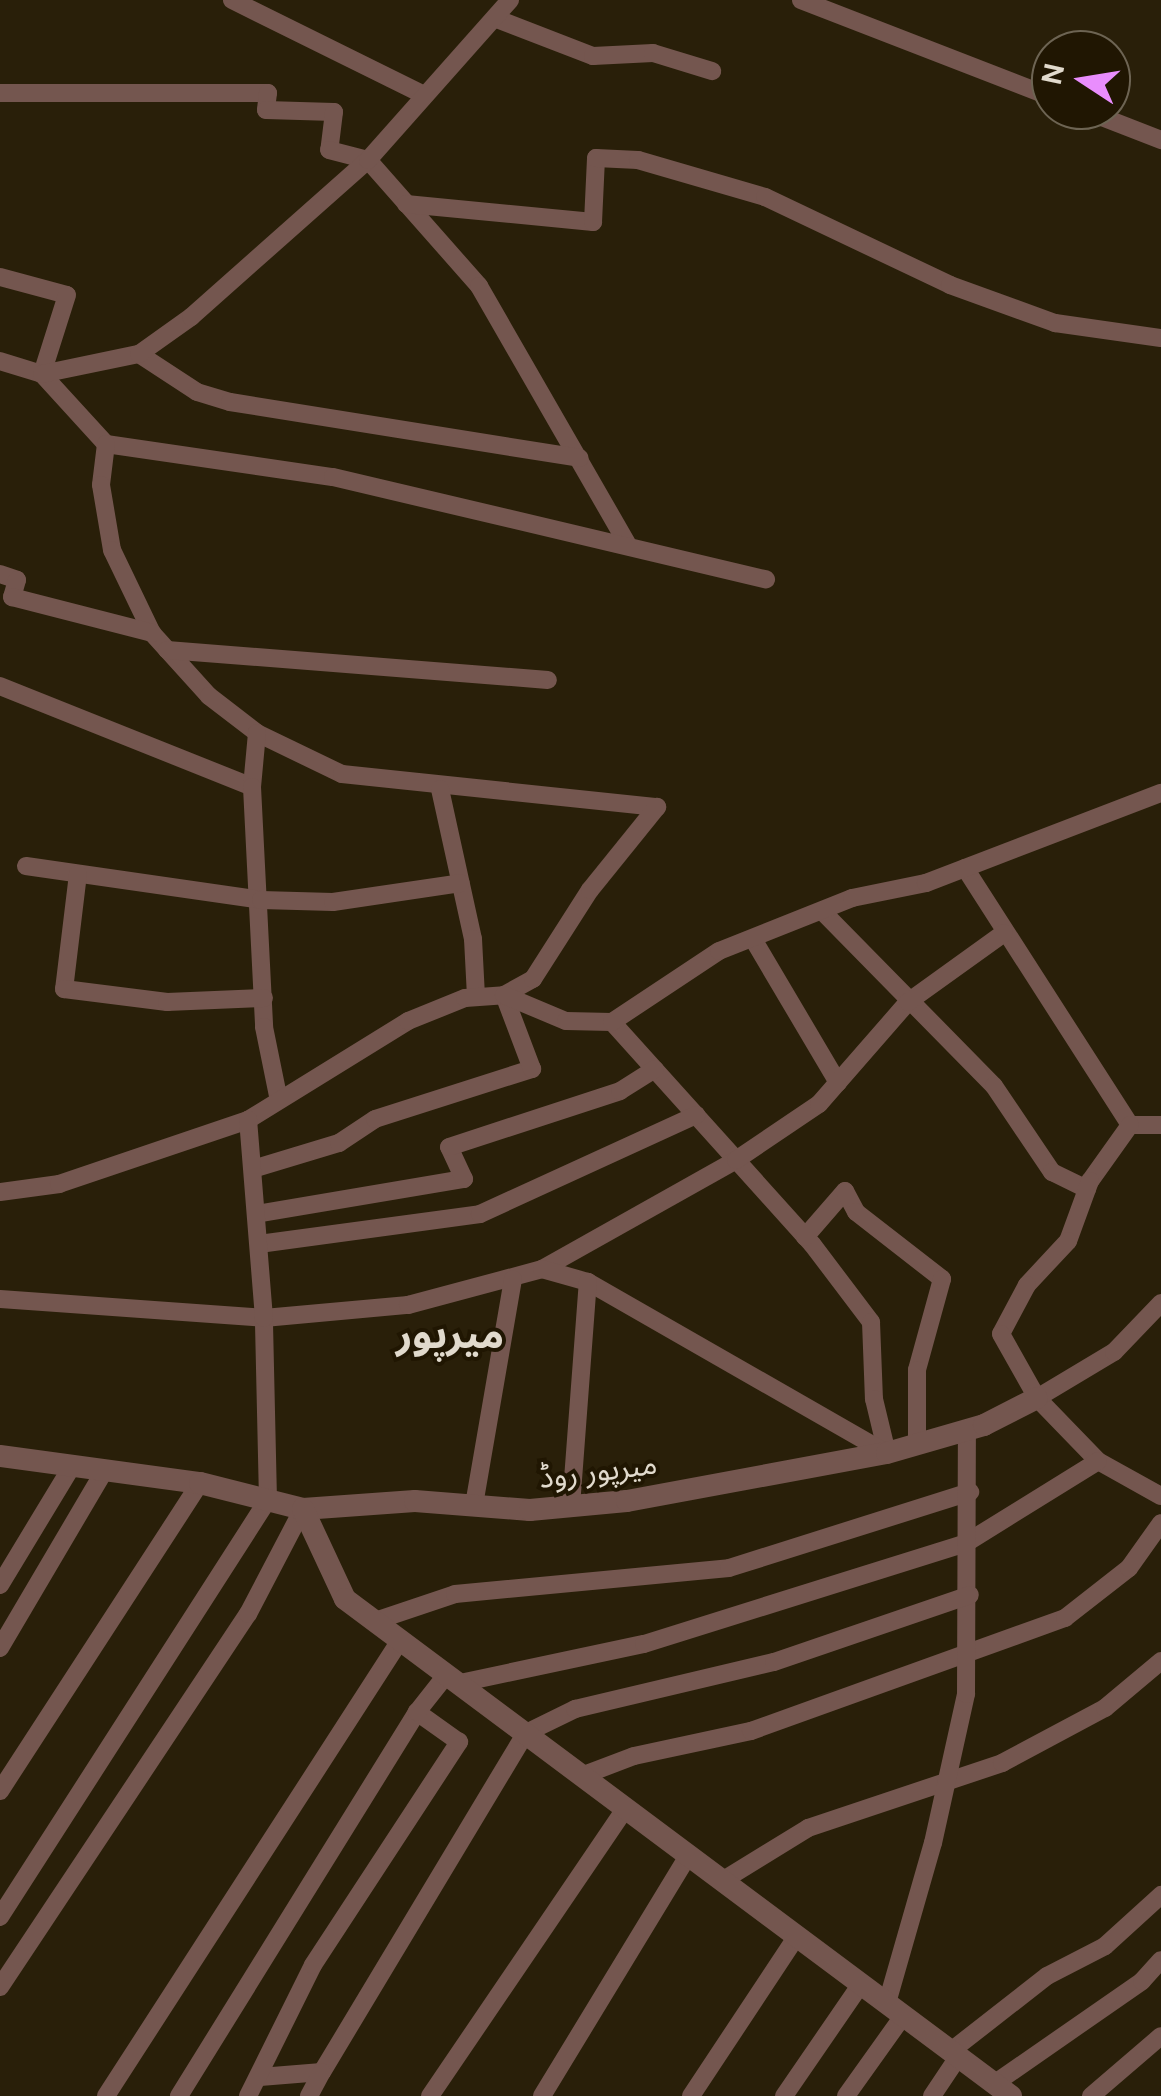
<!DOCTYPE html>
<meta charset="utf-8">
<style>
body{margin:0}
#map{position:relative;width:1161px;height:2096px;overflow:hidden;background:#291f09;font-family:"DM Sans","Noto Sans Arabic",sans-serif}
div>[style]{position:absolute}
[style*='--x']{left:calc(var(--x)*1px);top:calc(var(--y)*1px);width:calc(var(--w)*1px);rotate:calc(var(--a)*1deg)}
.minor>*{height:18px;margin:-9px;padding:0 9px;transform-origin:9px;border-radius:9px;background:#74564f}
.tertiary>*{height:22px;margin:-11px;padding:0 11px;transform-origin:11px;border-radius:11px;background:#74564f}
span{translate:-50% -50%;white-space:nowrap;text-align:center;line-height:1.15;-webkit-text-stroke:8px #201602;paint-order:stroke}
.street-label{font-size:30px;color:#e1dacd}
.district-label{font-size:40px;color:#e1dacd;font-weight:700}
.north{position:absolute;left:1031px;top:30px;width:100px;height:100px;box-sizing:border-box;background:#201602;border:2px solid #6d6453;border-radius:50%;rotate:282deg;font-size:28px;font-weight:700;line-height:40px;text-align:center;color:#e1dacd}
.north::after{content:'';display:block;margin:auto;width:35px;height:45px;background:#e98dfd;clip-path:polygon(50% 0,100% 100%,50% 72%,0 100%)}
</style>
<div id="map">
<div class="minor">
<div style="--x:232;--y:0;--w:214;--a:26.3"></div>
<div style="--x:801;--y:0;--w:268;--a:21.2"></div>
<div style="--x:497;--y:19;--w:103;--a:21.1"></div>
<div style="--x:593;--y:56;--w:60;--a:-2.9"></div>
<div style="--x:653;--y:53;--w:62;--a:17"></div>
<div style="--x:0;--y:93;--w:268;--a:0"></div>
<div style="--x:268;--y:93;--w:17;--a:97"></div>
<div style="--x:266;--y:110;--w:68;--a:1.7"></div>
<div style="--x:334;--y:112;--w:38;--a:97"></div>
<div style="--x:329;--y:150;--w:40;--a:14.4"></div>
<div style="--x:368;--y:160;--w:168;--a:48.6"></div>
<div style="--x:479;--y:286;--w:297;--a:60.1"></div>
<div style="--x:1084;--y:110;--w:83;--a:21.3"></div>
<div style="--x:406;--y:204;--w:188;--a:5.5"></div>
<div style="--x:593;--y:222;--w:64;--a:-87.3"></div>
<div style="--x:596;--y:158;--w:42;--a:2.7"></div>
<div style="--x:638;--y:160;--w:132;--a:16.2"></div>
<div style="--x:765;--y:197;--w:205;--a:25.4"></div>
<div style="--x:950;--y:285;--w:112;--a:19.9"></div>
<div style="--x:1055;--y:323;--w:107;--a:8.1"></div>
<div style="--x:0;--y:277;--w:69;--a:15"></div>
<div style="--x:67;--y:295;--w:83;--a:107.6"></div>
<div style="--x:42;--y:374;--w:95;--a:47.6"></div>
<div style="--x:106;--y:444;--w:229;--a:8.3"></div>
<div style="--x:333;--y:477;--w:445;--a:13.3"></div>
<div style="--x:139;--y:354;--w:69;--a:33.2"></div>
<div style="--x:197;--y:392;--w:34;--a:17"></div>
<div style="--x:230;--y:402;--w:354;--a:9.1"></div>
<div style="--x:0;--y:361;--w:44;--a:17.2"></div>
<div style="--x:42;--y:374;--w:99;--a:-11.7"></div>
<div style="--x:139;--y:354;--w:64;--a:-35.4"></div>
<div style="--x:191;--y:317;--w:237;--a:-41.6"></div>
<div style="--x:368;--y:160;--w:214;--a:-48.4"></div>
<div style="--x:106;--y:444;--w:41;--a:97"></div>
<div style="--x:101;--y:485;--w:66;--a:80.4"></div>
<div style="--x:112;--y:550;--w:92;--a:64.3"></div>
<div style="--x:152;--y:633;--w:85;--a:47.9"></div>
<div style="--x:209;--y:696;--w:61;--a:37.6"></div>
<div style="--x:257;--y:733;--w:94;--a:25.8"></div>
<div style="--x:342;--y:774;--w:317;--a:6"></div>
<div style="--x:0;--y:574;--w:18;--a:19"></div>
<div style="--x:17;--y:580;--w:18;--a:106"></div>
<div style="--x:12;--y:597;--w:145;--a:14.4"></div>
<div style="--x:167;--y:650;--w:382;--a:4.5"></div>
<div style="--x:0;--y:686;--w:271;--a:21.8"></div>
<div style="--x:257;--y:733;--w:54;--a:95.3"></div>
<div style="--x:252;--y:787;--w:240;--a:87.1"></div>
<div style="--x:264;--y:1027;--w:70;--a:78.5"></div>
<div style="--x:440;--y:789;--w:154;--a:77.6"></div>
<div style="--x:473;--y:939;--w:58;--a:87"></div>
<div style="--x:26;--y:866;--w:237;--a:8.2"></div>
<div style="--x:261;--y:900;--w:72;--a:1.6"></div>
<div style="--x:333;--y:902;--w:129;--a:-8.4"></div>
<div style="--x:965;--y:868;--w:305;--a:57.3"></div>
<div style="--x:1130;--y:1125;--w:31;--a:0"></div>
<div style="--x:78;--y:874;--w:116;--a:96.9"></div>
<div style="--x:64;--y:989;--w:104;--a:7.2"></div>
<div style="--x:167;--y:1002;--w:97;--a:-2.4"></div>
<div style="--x:822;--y:911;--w:245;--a:45.5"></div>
<div style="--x:994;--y:1086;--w:104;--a:56"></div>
<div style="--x:1052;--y:1172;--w:39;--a:26"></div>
<div style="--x:753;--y:939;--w:167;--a:59.4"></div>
<div style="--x:612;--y:1022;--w:299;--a:48"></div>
<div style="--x:812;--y:1244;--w:98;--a:52.9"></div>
<div style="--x:871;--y:1322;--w:77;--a:87.8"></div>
<div style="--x:874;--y:1399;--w:56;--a:76.5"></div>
<div style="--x:1130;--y:1125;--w:69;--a:125.5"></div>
<div style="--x:1090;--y:1181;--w:64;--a:110.1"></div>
<div style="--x:1068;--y:1241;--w:60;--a:133"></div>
<div style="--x:1027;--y:1285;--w:55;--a:118"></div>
<div style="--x:1001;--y:1334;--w:73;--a:60.6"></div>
<div style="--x:1037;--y:1398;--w:88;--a:45.9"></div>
<div style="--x:1098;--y:1461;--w:72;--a:29.1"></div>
<div style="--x:253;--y:1169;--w:90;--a:-16.8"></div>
<div style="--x:339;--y:1143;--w:43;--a:-33.7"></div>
<div style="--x:375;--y:1119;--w:165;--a:-17.7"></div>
<div style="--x:532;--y:1069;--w:79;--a:-110.7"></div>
<div style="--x:504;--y:995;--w:33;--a:-29"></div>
<div style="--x:533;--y:979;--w:106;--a:-57.4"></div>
<div style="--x:590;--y:890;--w:107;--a:-51.1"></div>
<div style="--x:0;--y:1192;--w:60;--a:-7.7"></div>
<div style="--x:59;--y:1184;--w:200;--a:-18.7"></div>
<div style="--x:248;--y:1120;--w:188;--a:-31.7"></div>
<div style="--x:408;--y:1021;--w:61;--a:-22"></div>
<div style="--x:465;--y:998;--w:39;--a:-4"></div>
<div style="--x:504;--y:995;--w:67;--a:22.8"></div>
<div style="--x:566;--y:1021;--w:46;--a:1.2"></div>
<div style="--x:612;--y:1022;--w:128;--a:-33.6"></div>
<div style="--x:719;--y:951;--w:143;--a:-21.7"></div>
<div style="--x:852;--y:898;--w:76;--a:-11.5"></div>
<div style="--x:926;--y:883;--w:252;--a:-21"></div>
<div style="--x:256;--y:1214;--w:211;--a:-9.6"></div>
<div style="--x:464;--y:1179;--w:35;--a:-115"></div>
<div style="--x:449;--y:1147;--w:180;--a:-18.1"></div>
<div style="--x:620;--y:1091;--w:41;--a:-32.2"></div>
<div style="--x:805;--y:1237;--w:61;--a:-49"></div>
<div style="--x:845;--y:1191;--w:24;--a:62"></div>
<div style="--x:856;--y:1212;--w:109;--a:37.9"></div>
<div style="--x:942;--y:1279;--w:94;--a:105.4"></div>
<div style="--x:917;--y:1370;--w:75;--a:90"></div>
<div style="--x:259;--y:1244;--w:223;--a:-7.7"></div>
<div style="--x:480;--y:1214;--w:238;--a:-24.6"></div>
<div style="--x:542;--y:1269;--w:223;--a:-29.3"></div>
<div style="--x:736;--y:1160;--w:100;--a:-34"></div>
<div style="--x:819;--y:1104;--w:135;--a:-48.9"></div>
<div style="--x:908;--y:1002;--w:118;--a:-35.7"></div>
<div style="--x:0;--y:1299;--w:265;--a:4.1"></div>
<div style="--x:264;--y:1318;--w:145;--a:-5.2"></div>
<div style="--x:408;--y:1305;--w:139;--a:-15"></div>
<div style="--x:542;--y:1269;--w:48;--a:15.8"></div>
<div style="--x:588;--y:1282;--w:344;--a:29.8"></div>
<div style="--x:1037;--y:1398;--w:90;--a:-30.9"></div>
<div style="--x:1114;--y:1352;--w:68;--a:-46.2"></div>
<div style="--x:474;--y:1505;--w:229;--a:-80.2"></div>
<div style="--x:571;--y:1506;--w:225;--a:-85.7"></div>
<div style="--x:0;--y:1585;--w:139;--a:-58.8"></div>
<div style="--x:375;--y:1621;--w:84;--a:-18.6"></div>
<div style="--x:455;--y:1594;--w:275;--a:-5.4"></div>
<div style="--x:729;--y:1568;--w:253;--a:-17.5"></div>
<div style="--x:0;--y:1648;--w:207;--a:-59.5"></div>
<div style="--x:460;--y:1683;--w:188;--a:-12"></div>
<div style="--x:644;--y:1644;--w:337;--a:-17.4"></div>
<div style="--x:966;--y:1543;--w:155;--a:-31.8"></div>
<div style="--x:584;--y:1775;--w:53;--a:-20.8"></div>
<div style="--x:634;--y:1756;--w:120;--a:-12.1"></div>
<div style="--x:751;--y:1731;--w:334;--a:-19.8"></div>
<div style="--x:1065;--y:1618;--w:81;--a:-38"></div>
<div style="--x:1129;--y:1568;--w:55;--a:-54.6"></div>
<div style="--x:0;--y:1791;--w:367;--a:-57"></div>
<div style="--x:722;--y:1881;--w:101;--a:-31.6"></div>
<div style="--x:808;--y:1828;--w:205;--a:-18.5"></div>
<div style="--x:1002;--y:1763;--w:117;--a:-28.1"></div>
<div style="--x:1105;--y:1708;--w:73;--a:-40"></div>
<div style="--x:0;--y:1917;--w:496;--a:-57.3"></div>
<div style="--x:268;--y:1500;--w:182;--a:-91.3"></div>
<div style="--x:264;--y:1318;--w:199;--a:-94.6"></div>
<div style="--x:0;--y:1987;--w:448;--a:-56.4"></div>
<div style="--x:248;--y:1614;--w:119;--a:-62.4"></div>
<div style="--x:887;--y:2003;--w:166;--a:-74"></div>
<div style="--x:933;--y:1843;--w:153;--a:-77.5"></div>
<div style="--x:966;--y:1694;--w:264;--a:-89.8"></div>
<div style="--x:951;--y:2051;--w:122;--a:-38"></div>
<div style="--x:1047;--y:1976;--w:65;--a:-27.3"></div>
<div style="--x:1105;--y:1946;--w:76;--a:-42.3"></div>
<div style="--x:260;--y:2077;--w:62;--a:-4.6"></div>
<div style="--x:322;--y:2072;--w:396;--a:-59"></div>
<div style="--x:526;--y:1733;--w:55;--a:-26.1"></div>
<div style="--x:575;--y:1709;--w:204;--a:-13.3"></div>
<div style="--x:774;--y:1662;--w:207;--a:-18.9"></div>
<div style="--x:994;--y:2084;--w:180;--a:-34.8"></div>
<div style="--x:1142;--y:1981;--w:28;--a:-48"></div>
<div style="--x:106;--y:2096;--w:544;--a:-57.16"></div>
<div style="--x:179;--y:2096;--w:452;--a:-58.2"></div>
<div style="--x:248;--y:2096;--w:146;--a:-63.6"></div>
<div style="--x:313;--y:1965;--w:267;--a:-56.8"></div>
<div style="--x:459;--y:1742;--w:52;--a:-144.5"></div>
<div style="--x:417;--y:1712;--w:48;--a:-51.7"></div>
<div style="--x:309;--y:2096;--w:27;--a:-62"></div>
<div style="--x:430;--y:2096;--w:348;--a:-55.8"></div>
<div style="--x:542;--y:2096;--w:281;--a:-58.7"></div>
<div style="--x:691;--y:2096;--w:192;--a:-56.5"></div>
<div style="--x:784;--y:2096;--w:136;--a:-55.5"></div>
<div style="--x:846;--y:2096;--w:98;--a:-54.5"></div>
<div style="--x:932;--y:2096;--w:47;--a:-56.3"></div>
<div style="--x:1091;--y:2096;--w:92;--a:-40.6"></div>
</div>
<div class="tertiary">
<div style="--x:0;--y:1456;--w:202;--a:7.7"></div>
<div style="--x:200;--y:1483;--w:106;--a:14.2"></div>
<div style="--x:303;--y:1509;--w:112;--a:-4.1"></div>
<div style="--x:415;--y:1501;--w:115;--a:4.5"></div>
<div style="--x:530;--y:1510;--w:97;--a:-5.3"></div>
<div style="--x:627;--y:1501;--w:264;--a:-10.5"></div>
<div style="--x:887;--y:1453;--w:101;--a:-16.1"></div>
<div style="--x:984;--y:1425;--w:59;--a:-27"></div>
<div style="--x:303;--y:1509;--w:99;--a:65"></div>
<div style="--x:345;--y:1599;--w:831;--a:36.73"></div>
</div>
<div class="street-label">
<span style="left:598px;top:1471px;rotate:-7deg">میرپور روڈ</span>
</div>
<div class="district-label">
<span style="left:450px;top:1334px">میرپور</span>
</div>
<div class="north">N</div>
</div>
